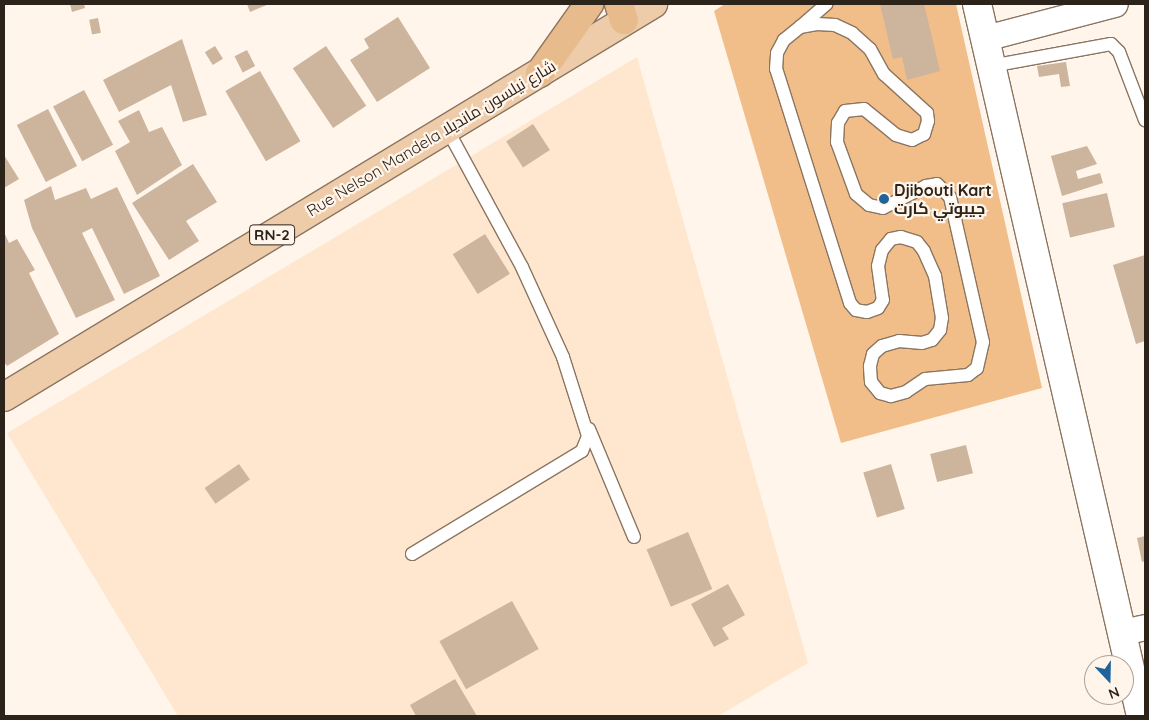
<!DOCTYPE html>
<meta charset="utf-8">
<style>
body{margin:0}
#map{position:relative;width:1149px;height:720px;overflow:hidden;background:#fff5eb;font-family:Quicksand,Cairo,sans-serif}
div>[style]{position:absolute}
[style*='--x']{left:calc(var(--x)*1px);top:calc(var(--y)*1px);width:calc(var(--w)*1px);rotate:calc(var(--a)*1deg)}
.built>*{inset:0;background:#ffe7cf}
.green>*{inset:0;background:#f1bd88}
.building>*{inset:0;background:#ccb49d;transform-origin:0 0}
.roads{filter:drop-shadow(1px 0 #8b7560) drop-shadow(-1px 0 #8b7560) drop-shadow(0 1px #8b7560) drop-shadow(0 -1px #8b7560)}
.service>*{height:12px;margin:-6px;padding:0 6px;transform-origin:6px;border-radius:6px;background:#fff}
.minor>*{height:25px;margin:-12.5px;padding:0 12.5px;transform-origin:12.5px;border-radius:12.5px;background:#fff}
.tertiary>*{height:28px;margin:-14px;padding:0 14px;transform-origin:14px;border-radius:14px;background:#fff}
.primary>*{height:28px;margin:-14px;padding:0 14px;transform-origin:14px;border-radius:14px;background:#eecca9}
.trunk>*{height:28px;margin:-14px;padding:0 14px;transform-origin:14px;border-radius:14px;background:#e8bb8c}
.dots>*{width:14px;height:14px;translate:-50% -50%;box-sizing:border-box;border:2px solid #fff5eb;border-radius:50%}
span{translate:-50% -50%;white-space:nowrap;text-align:center;line-height:1.15;-webkit-text-stroke:4.5px #fff5eb;paint-order:stroke}
.shield-label span{padding:1px 4px;background:#fff5eb;border:1px solid;border-radius:4px;-webkit-text-stroke-width:0}
.shield-label{font-size:15px;color:#2c231a;font-weight:700}
.street-label{font-size:16px;color:#2c231a}
.poi-label{font-size:16px;color:#2c231a;font-weight:700}
.left{translate:0 -50%;text-align:left}
.frame{position:absolute;inset:0;border:5px solid #2c231a;pointer-events:none}
.north{position:absolute;left:1084px;top:655px;width:50px;height:50px;box-sizing:border-box;background:#fff5eb;border:1px solid #aba197;border-radius:50%;rotate:159deg;font-size:14px;font-weight:700;line-height:20px;text-align:center;color:#2c231a}
.north::after{content:'';display:block;margin:auto;width:18px;height:22px;background:#206499;clip-path:polygon(50% 0,100% 100%,50% 72%,0 100%)}
</style>
<div id="map">
<div class="built">
<div style="clip-path:polygon(637px 57px,808px 663px,718px 716px,178px 716px,7px 433px)"></div>
</div>
<div class="green">
<div style="clip-path:polygon(725px 4px,956px 4px,1042px 388px,841px 443px,714px 11px)"></div>
</div>
<div class="building">
<div style="clip-path:polygon(70px 4px,84px 4px,85px 8px,72px 12px)"></div>
<div style="clip-path:polygon(247px 4px,269px 4px,250px 12px)"></div>
<div style="clip-path:polygon(880px 4px,924px 4px,940px 71px,907px 80px,902px 57px,893px 59px)"></div>
<div style="clip-path:polygon(398px 17px,430px 68px,377px 102px,350px 60px,369px 48px,364px 39px)"></div>
<div style="left:98px;top:18px;width:15px;height:9px;rotate:79deg"></div>
<div style="clip-path:polygon(182px 39px,207px 115px,183px 122px,171px 85px,119px 112px,103px 80px)"></div>
<div style="left:215px;top:46px;width:15px;height:12px;rotate:58deg"></div>
<div style="left:326px;top:46px;width:72px;height:40px;rotate:56deg"></div>
<div style="left:247px;top:50px;width:18px;height:14px;rotate:63deg"></div>
<div style="clip-path:polygon(1066px 62px,1070px 86px,1061px 87px,1059px 74px,1039px 77px,1037px 66px)"></div>
<div style="left:260px;top:71px;width:81px;height:40px;rotate:60deg"></div>
<div style="left:84px;top:90px;width:62px;height:35px;rotate:62deg"></div>
<div style="left:48px;top:109px;width:64px;height:35px;rotate:63deg"></div>
<div style="clip-path:polygon(139px 110px,149px 132px,162px 127px,182px 165px,137px 195px,115px 151px,130px 142px,118px 121px)"></div>
<div style="left:533px;top:124px;width:31px;height:32px;rotate:57deg"></div>
<div style="clip-path:polygon(1087px 146px,1097px 164px,1076px 171px,1078px 179px,1100px 173px,1103px 183px,1062px 196px,1051px 156px)"></div>
<div style="clip-path:polygon(4px 155px,19px 179px,4px 188px)"></div>
<div style="clip-path:polygon(193px 164px,217px 202px,186px 221px,199px 241px,169px 260px,132px 203px)"></div>
<div style="clip-path:polygon(51px 186px,55px 200px,86px 188px,91px 199px,117px 187px,160px 276px,124px 294px,92px 228px,82px 233px,115px 300px,76px 318px,32px 228px,24px 200px)"></div>
<div style="left:1107px;top:193px;width:35px;height:46px;rotate:77deg"></div>
<div style="clip-path:polygon(4px 232px,9px 243px,17px 239px,35px 270px,29px 273px,59px 334px,7px 366px,4px 362px)"></div>
<div style="left:485px;top:234px;width:47px;height:38px;rotate:58deg"></div>
<div style="clip-path:polygon(1145px 255px,1145px 341px,1136px 344px,1113px 265px)"></div>
<div style="left:966px;top:445px;width:29px;height:37px;rotate:76deg"></div>
<div style="left:239px;top:464px;width:19px;height:42px;rotate:55deg"></div>
<div style="left:891px;top:464px;width:47px;height:29px;rotate:73deg"></div>
<div style="left:688px;top:532px;width:62px;height:45px;rotate:67deg"></div>
<div style="clip-path:polygon(1145px 536px,1145px 561px,1142px 562px,1137px 538px)"></div>
<div style="clip-path:polygon(728px 584px,745px 615px,722px 628px,729px 639px,714px 647px,691px 604px)"></div>
<div style="left:512px;top:601px;width:55px;height:83px;rotate:61deg"></div>
<div style="clip-path:polygon(455px 679px,477px 716px,416px 716px,410px 705px)"></div>
</div>
<div class="roads">
<div class="service">
<div style="--x:817;--y:24;--w:18;--a:3"></div>
<div style="--x:835;--y:25;--w:19;--a:25"></div>
<div style="--x:852;--y:33;--w:24;--a:42"></div>
<div style="--x:870;--y:49;--w:29;--a:61"></div>
<div style="--x:884;--y:74;--w:58;--a:42.2"></div>
<div style="--x:927;--y:113;--w:8;--a:83"></div>
<div style="--x:928;--y:121;--w:14;--a:107"></div>
<div style="--x:924;--y:134;--w:13;--a:153"></div>
<div style="--x:912;--y:140;--w:17;--a:-163"></div>
<div style="--x:896;--y:135;--w:41;--a:-140.9"></div>
<div style="--x:864;--y:109;--w:19;--a:174"></div>
<div style="--x:845;--y:111;--w:14;--a:120"></div>
<div style="--x:838;--y:123;--w:19;--a:93"></div>
<div style="--x:837;--y:142;--w:55;--a:69.9"></div>
<div style="--x:856;--y:194;--w:17;--a:40"></div>
<div style="--x:869;--y:205;--w:14;--a:12"></div>
<div style="--x:883;--y:208;--w:48;--a:-27.1"></div>
<div style="--x:926;--y:186;--w:11;--a:-10"></div>
<div style="--x:937;--y:184;--w:18;--a:45"></div>
<div style="--x:950;--y:197;--w:149;--a:77.2"></div>
<div style="--x:983;--y:342;--w:27;--a:103"></div>
<div style="--x:977;--y:368;--w:11;--a:142"></div>
<div style="--x:968;--y:375;--w:43;--a:174.7"></div>
<div style="--x:925;--y:379;--w:23;--a:146"></div>
<div style="--x:906;--y:392;--w:16;--a:165"></div>
<div style="--x:891;--y:396;--w:11;--a:-165"></div>
<div style="--x:880;--y:393;--w:14;--a:-129"></div>
<div style="--x:871;--y:382;--w:16;--a:-94"></div>
<div style="--x:870;--y:366;--w:12;--a:-76"></div>
<div style="--x:873;--y:354;--w:12;--a:-42"></div>
<div style="--x:882;--y:346;--w:18;--a:-16"></div>
<div style="--x:899;--y:341;--w:23;--a:5"></div>
<div style="--x:922;--y:343;--w:10;--a:-17"></div>
<div style="--x:932;--y:340;--w:13;--a:-51"></div>
<div style="--x:940;--y:330;--w:12;--a:-81"></div>
<div style="--x:942;--y:318;--w:43;--a:-99.5"></div>
<div style="--x:935;--y:276;--w:27;--a:-114"></div>
<div style="--x:924;--y:251;--w:11;--a:-128"></div>
<div style="--x:917;--y:242;--w:17;--a:-163"></div>
<div style="--x:901;--y:237;--w:10;--a:169"></div>
<div style="--x:891;--y:239;--w:14;--a:129"></div>
<div style="--x:882;--y:250;--w:16;--a:104"></div>
<div style="--x:878;--y:266;--w:34;--a:82"></div>
<div style="--x:883;--y:300;--w:9;--a:122"></div>
<div style="--x:878;--y:308;--w:12;--a:160"></div>
<div style="--x:867;--y:312;--w:11;--a:-170"></div>
<div style="--x:856;--y:310;--w:9;--a:-131"></div>
<div style="--x:850;--y:303;--w:245;--a:-107.5"></div>
<div style="--x:776;--y:69;--w:16;--a:-86"></div>
<div style="--x:777;--y:53;--w:15;--a:-62"></div>
<div style="--x:784;--y:40;--w:21;--a:-39"></div>
<div style="--x:800;--y:27;--w:17;--a:-10"></div>
<div style="--x:800;--y:27;--w:35;--a:-41"></div>
<div style="--x:991;--y:66;--w:122;--a:-10.4"></div>
<div style="--x:1111;--y:44;--w:11;--a:45"></div>
<div style="--x:1119;--y:52;--w:73;--a:69.1"></div>
<div style="--x:589;--y:429;--w:117;--a:67.4"></div>
<div style="--x:412;--y:554;--w:199;--a:-31.2"></div>
<div style="--x:582;--y:451;--w:16;--a:-68"></div>
<div style="--x:588;--y:436;--w:83;--a:-107.6"></div>
<div style="--x:563;--y:357;--w:99;--a:-114.5"></div>
<div style="--x:522;--y:267;--w:157;--a:-118.5"></div>
</div>
<div class="minor">
<div style="--x:985;--y:38;--w:134;--a:-14.7"></div>
<div style="--x:1122;--y:632;--w:24;--a:-12"></div>
</div>
<div class="tertiary">
<div style="--x:977;--y:4;--w:731;--a:77.03"></div>
</div>
<div class="primary">
<div style="--x:4;--y:397;--w:759;--a:-31.2"></div>
</div>
<div class="trunk">
<div style="--x:619;--y:4;--w:17;--a:73"></div>
<div style="--x:540;--y:73;--w:85;--a:-54.6"></div>
</div>
</div>
<div class="dots">
<div style="left:884px;top:199px;background:#206499"></div>
</div>
<div class="shield-label">
<span style="left:272px;top:235px">RN-2</span>
</div>
<div class="street-label">
<span style="left:431px;top:138px;rotate:-31deg">Rue Nelson Mandela شارع نيلسون مانديلا</span>
</div>
<div class="poi-label">
<span class="left" style="left:894px;top:199px">Djibouti Kart<br>جيبوتي كارت</span>
</div>
<div class="frame"></div>
<div class="north">N</div>
</div>
